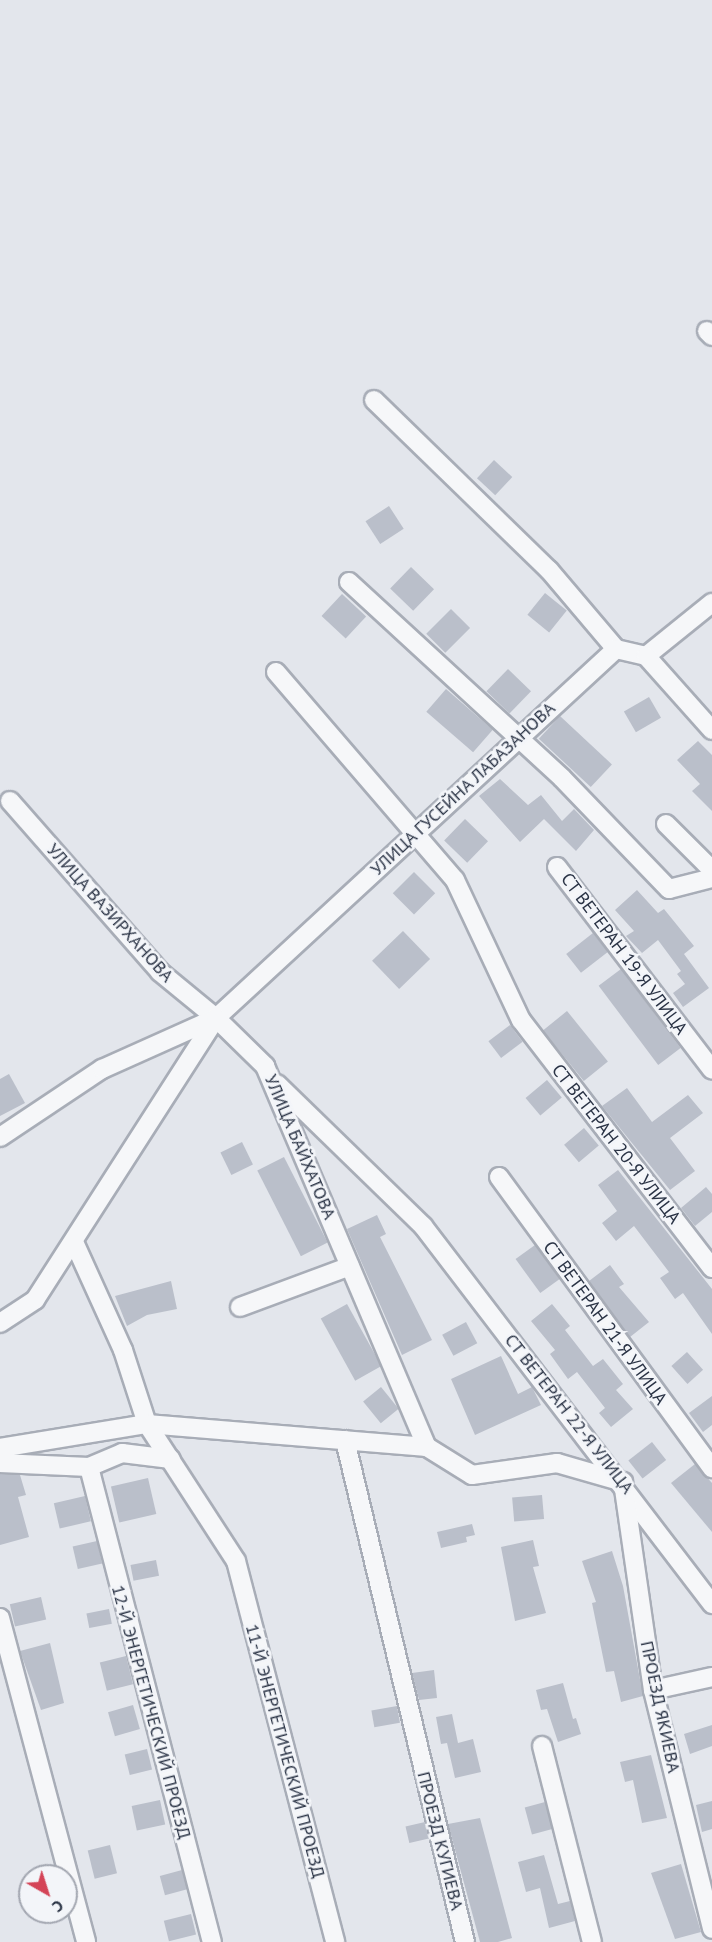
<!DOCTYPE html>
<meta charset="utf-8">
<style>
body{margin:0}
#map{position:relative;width:712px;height:1942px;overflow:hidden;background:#e3e6ec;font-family:"PT Sans",sans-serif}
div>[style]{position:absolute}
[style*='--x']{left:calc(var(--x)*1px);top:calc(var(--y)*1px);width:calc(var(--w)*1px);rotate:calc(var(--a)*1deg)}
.building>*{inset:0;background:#babfca;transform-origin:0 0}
.roads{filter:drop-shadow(2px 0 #a8adb7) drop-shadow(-2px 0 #a8adb7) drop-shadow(0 2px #a8adb7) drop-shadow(0 -2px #a8adb7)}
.minor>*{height:18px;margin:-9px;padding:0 9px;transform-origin:9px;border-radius:9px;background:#f6f7f9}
span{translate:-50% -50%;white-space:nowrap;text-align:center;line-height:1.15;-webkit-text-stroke:5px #f3f5f9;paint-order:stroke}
.street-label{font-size:18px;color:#2a3345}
.north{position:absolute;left:18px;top:1864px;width:60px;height:60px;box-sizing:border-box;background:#f3f5f9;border:2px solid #a3a7b1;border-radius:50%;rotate:141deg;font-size:16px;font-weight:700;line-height:24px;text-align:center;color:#2a3345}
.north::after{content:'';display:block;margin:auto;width:21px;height:27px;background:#d44457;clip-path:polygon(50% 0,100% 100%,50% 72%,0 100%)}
</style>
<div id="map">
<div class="building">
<div style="left:494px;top:460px;width:25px;height:25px;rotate:43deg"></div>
<div style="left:389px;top:506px;width:27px;height:28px;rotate:57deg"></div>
<div style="left:411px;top:567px;width:32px;height:30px;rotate:44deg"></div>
<div style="left:545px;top:593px;width:28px;height:28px;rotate:39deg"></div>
<div style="left:342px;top:594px;width:33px;height:30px;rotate:43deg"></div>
<div style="left:451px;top:609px;width:27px;height:35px;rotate:45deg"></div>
<div style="left:508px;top:669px;width:32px;height:31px;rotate:44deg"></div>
<div style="left:446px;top:689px;width:62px;height:30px;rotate:41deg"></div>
<div style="left:649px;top:697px;width:24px;height:29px;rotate:60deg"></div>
<div style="left:560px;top:716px;width:71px;height:31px;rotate:43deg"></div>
<div style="clip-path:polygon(698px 741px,712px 755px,712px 811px,692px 791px,700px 784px,677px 760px)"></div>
<div style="clip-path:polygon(500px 779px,528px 805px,541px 795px,562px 821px,574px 809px,594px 830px,576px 851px,544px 819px,520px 842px,479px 796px)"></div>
<div style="left:465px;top:819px;width:32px;height:30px;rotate:44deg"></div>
<div style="left:414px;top:872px;width:30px;height:30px;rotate:45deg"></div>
<div style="clip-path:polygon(637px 890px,658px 913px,664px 909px,694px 946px,684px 954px,709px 988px,683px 1007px,673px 993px,685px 984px,677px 974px,681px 971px,658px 940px,642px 953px,626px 936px,634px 931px,615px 910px)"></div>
<div style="left:403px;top:931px;width:39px;height:43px;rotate:46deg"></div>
<div style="left:593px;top:933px;width:24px;height:34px;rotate:52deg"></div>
<div style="left:621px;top:969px;width:99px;height:28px;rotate:53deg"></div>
<div style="left:567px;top:1011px;width:65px;height:31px;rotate:51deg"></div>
<div style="left:510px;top:1025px;width:21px;height:27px;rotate:53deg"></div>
<div style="clip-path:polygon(9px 1074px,25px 1103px,0 1116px,0 1079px)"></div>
<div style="left:547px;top:1080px;width:23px;height:28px;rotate:50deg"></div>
<div style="clip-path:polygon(627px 1088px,652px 1122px,688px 1095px,703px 1113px,670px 1138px,695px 1171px,670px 1190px,602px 1106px)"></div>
<div style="left:584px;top:1128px;width:23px;height:26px;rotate:50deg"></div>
<div style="left:242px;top:1142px;width:25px;height:24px;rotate:64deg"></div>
<div style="left:284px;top:1157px;width:96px;height:30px;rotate:63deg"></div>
<div style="clip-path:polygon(618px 1170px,712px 1289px,712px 1334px,683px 1293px,675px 1299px,660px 1278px,669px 1272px,634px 1226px,616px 1241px,602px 1223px,617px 1211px,598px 1185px)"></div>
<div style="clip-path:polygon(706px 1187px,712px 1194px,712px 1212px,695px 1226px,681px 1208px)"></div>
<div style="clip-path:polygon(377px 1215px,386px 1234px,380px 1237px,432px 1340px,402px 1355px,347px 1229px)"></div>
<div style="left:535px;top:1245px;width:42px;height:24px;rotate:54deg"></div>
<div style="clip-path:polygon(610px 1265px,624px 1284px,619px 1287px,649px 1322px,630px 1337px,589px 1281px)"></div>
<div style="clip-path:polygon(171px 1281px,177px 1309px,147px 1315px,127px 1326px,115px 1296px)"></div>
<div style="left:347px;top:1304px;width:71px;height:30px;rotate:61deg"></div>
<div style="clip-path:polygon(552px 1304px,570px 1326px,565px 1330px,593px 1366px,603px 1359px,623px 1384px,616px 1390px,633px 1409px,611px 1427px,599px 1413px,605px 1408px,577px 1372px,568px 1379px,550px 1354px,555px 1350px,531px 1321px)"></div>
<div style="left:466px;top:1322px;width:24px;height:27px;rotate:62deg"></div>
<div style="left:687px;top:1352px;width:24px;height:21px;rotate:48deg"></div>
<div style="clip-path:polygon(501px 1356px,518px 1394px,532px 1387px,541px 1405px,475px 1435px,451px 1379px)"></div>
<div style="left:381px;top:1387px;width:28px;height:23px;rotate:51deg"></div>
<div style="clip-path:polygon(712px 1396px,712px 1425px,703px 1432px,689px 1413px)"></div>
<div style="left:652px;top:1442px;width:23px;height:30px;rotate:52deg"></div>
<div style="clip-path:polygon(695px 1464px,712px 1483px,712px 1532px,671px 1483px)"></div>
<div style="clip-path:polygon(0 1474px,20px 1475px,26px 1495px,18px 1497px,29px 1537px,0 1545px)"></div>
<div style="left:148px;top:1478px;width:37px;height:38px;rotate:77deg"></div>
<div style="left:542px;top:1495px;width:24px;height:30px;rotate:85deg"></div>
<div style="left:85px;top:1496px;width:26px;height:32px;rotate:77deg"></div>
<div style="clip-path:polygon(472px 1524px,475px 1535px,466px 1537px,467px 1542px,441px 1548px,437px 1532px)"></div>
<div style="clip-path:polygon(533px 1540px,539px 1566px,533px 1567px,546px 1613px,515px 1621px,501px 1547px)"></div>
<div style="left:97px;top:1541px;width:23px;height:25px;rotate:77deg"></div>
<div style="clip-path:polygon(612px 1551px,623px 1586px,643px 1696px,621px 1702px,614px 1671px,606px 1672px,592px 1603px,596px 1602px,582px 1561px)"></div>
<div style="left:156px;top:1560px;width:16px;height:26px;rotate:79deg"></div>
<div style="left:41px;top:1597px;width:23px;height:32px;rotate:77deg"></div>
<div style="left:109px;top:1609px;width:15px;height:23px;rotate:79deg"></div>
<div style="clip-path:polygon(50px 1643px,64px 1703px,41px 1710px,20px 1651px)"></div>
<div style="left:126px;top:1656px;width:29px;height:27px;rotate:76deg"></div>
<div style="clip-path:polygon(434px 1670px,437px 1698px,419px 1700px,412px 1673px)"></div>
<div style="clip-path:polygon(563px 1683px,573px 1719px,576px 1718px,581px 1734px,558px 1742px,547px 1709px,541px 1710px,536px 1690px)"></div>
<div style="left:133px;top:1705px;width:25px;height:26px;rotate:74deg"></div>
<div style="left:397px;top:1706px;width:17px;height:26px;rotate:80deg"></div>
<div style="clip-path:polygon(452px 1714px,458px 1743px,473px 1739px,481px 1772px,455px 1778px,447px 1743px,441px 1744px,436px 1717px)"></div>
<div style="clip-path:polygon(712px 1725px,712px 1746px,690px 1754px,684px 1734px)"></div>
<div style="left:147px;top:1749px;width:21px;height:23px;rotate:76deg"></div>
<div style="clip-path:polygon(651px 1755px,667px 1818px,642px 1823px,633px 1780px,625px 1782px,620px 1762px)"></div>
<div style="left:160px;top:1800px;width:25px;height:29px;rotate:78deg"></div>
<div style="clip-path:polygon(712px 1801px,712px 1829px,702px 1832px,696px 1805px)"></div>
<div style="left:545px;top:1802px;width:28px;height:21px;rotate:75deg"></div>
<div style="clip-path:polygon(480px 1818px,512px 1938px,498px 1942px,480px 1942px,448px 1824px)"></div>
<div style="left:425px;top:1822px;width:17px;height:20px;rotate:77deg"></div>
<div style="left:110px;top:1845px;width:29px;height:23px;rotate:76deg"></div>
<div style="clip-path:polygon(544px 1855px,558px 1904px,570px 1901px,575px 1921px,549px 1928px,540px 1888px,526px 1892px,518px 1862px)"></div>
<div style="clip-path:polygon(681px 1864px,701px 1932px,675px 1939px,651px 1873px)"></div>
<div style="left:182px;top:1870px;width:20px;height:23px;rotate:75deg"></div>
<div style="left:191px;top:1914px;width:21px;height:28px;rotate:76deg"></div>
</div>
<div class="roads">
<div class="minor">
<div style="--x:707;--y:331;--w:7;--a:45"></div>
<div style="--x:374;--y:400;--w:244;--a:44.2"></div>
<div style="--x:549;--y:570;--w:104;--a:49.7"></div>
<div style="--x:349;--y:582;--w:289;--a:42.6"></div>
<div style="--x:562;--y:778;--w:154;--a:46.1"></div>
<div style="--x:669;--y:889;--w:44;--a:-14.3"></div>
<div style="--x:646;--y:656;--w:85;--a:-38.8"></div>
<div style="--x:276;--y:672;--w:274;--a:49.3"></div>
<div style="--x:455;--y:880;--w:155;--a:64.8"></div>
<div style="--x:521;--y:1020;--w:313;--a:52.4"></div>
<div style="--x:10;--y:801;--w:227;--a:48.7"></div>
<div style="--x:160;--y:972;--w:72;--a:39.4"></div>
<div style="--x:666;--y:824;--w:65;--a:45"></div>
<div style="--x:557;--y:867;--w:255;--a:52.6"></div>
<div style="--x:277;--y:1084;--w:204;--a:44.2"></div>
<div style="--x:423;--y:1226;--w:476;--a:52.6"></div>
<div style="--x:0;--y:1137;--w:123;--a:-33.7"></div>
<div style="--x:102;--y:1069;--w:125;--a:-24.1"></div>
<div style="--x:216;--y:1018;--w:544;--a:-42.69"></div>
<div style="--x:616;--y:649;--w:31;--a:13"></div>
<div style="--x:646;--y:656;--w:99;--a:48.3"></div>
<div style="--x:499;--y:1177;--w:361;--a:53.8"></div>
<div style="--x:74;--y:1242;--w:119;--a:65.6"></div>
<div style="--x:123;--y:1350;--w:78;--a:72"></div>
<div style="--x:147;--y:1424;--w:163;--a:57"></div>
<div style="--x:236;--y:1561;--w:394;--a:75.4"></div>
<div style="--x:240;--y:1307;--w:117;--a:-20.4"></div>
<div style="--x:0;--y:1323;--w:42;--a:-33.3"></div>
<div style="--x:35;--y:1300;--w:335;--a:-57.3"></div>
<div style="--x:216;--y:1018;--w:69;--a:44.4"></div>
<div style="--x:265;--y:1066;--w:414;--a:67"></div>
<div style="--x:427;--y:1447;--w:53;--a:31.9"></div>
<div style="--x:472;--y:1475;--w:86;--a:-8"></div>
<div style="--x:557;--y:1463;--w:69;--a:16.1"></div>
<div style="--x:623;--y:1482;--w:210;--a:81.8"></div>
<div style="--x:653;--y:1690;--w:246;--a:76.1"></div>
<div style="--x:345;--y:1440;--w:516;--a:76.56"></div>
<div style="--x:0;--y:1448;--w:149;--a:-9.3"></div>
<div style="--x:147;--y:1424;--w:281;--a:4.7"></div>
<div style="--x:0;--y:1463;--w:89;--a:2.6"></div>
<div style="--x:89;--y:1467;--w:36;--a:-23"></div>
<div style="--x:122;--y:1453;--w:49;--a:7"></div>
<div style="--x:89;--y:1467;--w:491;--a:75.5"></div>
<div style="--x:0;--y:1618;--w:335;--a:75.1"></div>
<div style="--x:653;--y:1690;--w:60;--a:-12.4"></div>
<div style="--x:542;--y:1746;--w:202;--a:75.7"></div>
</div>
</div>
<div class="street-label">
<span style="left:463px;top:789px;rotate:-43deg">УЛИЦА ГУСЕЙНА ЛАБАЗАНОВА</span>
<span style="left:110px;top:913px;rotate:48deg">УЛИЦА ВАЗИРХАНОВА</span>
<span style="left:624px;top:954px;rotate:53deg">СТ ВЕТЕРАН 19-Я УЛИЦА</span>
<span style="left:616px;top:1144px;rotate:52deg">СТ ВЕТЕРАН 20-Я УЛИЦА</span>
<span style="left:300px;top:1147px;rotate:67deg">УЛИЦА БАЙХАТОВА</span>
<span style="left:605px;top:1323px;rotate:54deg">СТ ВЕТЕРАН 21-Я УЛИЦА</span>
<span style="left:569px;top:1414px;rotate:52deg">СТ ВЕТЕРАН 22-Я УЛИЦА</span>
<span style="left:660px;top:1707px;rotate:78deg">ПРОЕЗД ЯКИЕВА</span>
<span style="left:151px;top:1712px;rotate:75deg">12-Й ЭНЕРГЕТИЧЕСКИЙ ПРОЕЗД</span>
<span style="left:285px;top:1751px;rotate:75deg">11-Й ЭНЕРГЕТИЧЕСКИЙ ПРОЕЗД</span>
<span style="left:440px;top:1841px;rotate:76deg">ПРОЕЗД КУГИЕВА</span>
</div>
<div class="north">С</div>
</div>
